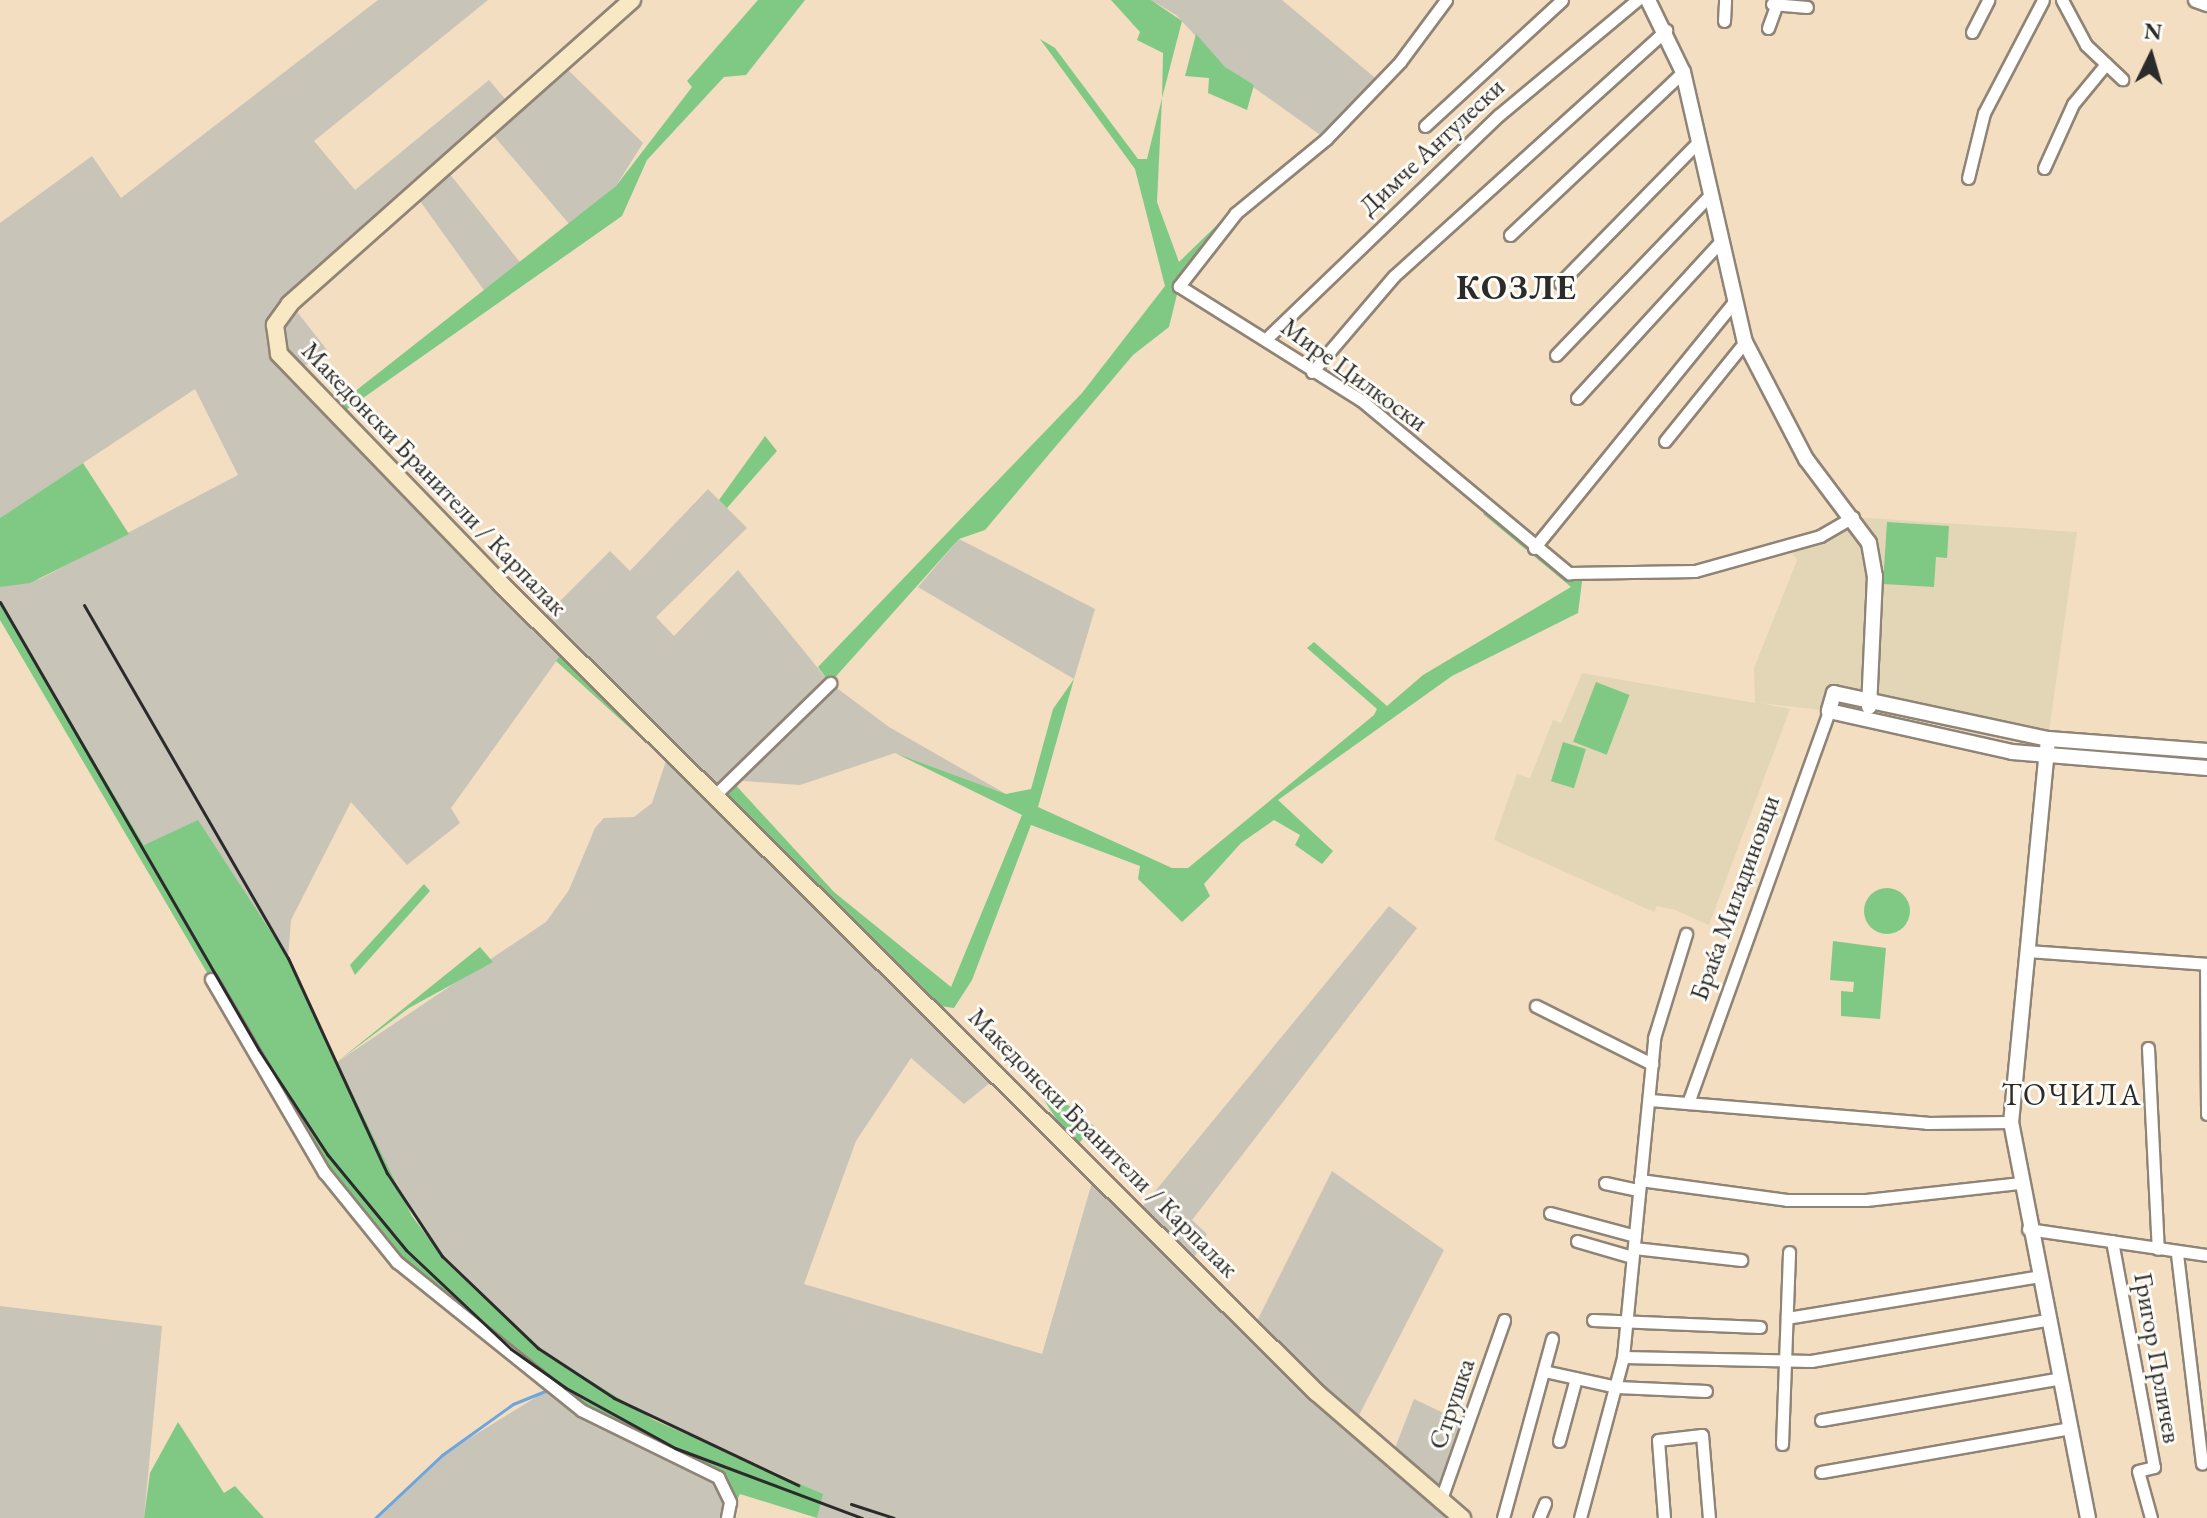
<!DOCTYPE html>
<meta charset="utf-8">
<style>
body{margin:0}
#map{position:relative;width:2207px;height:1518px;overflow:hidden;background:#f3dec1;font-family:"EB Garamond",serif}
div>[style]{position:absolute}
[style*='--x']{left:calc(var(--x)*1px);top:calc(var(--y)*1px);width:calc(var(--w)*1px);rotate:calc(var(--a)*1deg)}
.built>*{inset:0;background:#e2d6b7}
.industrial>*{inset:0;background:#c8c4b8}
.green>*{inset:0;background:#80c985;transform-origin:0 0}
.round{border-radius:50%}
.stream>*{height:3px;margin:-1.5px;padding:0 1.5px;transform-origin:1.5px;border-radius:1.5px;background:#6ca6dc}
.roads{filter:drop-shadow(2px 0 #8f8476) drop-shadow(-2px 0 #8f8476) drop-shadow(0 2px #8f8476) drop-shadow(0 -2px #8f8476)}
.minor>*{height:11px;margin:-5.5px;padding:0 5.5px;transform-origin:5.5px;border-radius:5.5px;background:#fff}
.tertiary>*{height:14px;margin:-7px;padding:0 7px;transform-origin:7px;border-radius:7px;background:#fff}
.secondary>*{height:16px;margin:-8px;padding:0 8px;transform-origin:8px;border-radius:8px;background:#f8e8c3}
.rail>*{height:3px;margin:-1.5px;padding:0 1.5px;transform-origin:1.5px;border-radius:1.5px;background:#2b2b2b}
span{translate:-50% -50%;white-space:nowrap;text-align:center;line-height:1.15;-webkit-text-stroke:6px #fdfcf7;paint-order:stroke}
.street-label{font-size:26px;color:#2b2b2b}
.quarter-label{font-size:30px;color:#2b2b2b;letter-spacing:2px}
.district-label{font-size:34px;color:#2b2b2b;font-weight:700;letter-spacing:2px}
.north{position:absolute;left:2111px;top:16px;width:80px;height:80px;-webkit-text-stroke:6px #fdfcf7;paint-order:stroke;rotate:5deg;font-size:22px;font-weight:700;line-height:32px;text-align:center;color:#2b2b2b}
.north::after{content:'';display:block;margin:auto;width:28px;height:36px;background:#2b2b2b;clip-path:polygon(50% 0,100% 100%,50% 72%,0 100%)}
</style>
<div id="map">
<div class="built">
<div style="clip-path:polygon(1853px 517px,2077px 532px,2048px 739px,1835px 693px,1829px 711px,1760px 703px,1790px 709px,1709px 925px,1675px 910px,1657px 906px,1654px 912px,1494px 840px,1517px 774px,1530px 778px,1553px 720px,1561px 723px,1582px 673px,1755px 703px,1754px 668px,1797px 560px,1788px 546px)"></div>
</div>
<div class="industrial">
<div style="clip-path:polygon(378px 0,488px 0,314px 141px,355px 190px,489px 80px,512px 107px,562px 64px,643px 143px,616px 186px,570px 225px,489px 130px,445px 168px,523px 266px,486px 293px,415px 194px,291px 304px,327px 350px,296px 372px,539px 622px,610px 551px,630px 571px,708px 489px,747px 528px,656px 617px,674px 636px,738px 570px,830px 683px,889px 727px,1006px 794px,895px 753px,800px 785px,731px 780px,717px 793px,992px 1066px,991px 1082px,964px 1104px,911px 1058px,856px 1141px,804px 1284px,1042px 1354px,1096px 1169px,1138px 1212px,1389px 906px,1417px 928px,1192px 1220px,1207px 1234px,1190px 1265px,1254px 1327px,1332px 1171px,1444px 1250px,1353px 1427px,1390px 1461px,1414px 1399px,1469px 1425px,1441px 1502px,1462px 1518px,817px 1518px,822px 1494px,614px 1398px,538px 1348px,442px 1256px,387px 1173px,337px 1062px,546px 922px,569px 890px,595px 828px,604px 818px,634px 817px,652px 803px,670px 749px,565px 649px,451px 808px,460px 823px,407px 865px,351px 802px,291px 920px,288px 958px,198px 821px,144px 845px,0 602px,0 587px,40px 579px,238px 475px,195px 389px,0 518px,0 223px,92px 156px,121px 198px)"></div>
<div style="clip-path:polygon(1151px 0,1282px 0,1380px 82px,1326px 139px,1225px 67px,1176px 15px)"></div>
<div style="clip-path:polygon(959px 539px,1095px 609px,1074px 679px,918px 587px)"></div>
<div style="clip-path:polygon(0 1306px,162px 1326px,144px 1518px,0 1518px)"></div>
<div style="clip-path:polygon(551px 1388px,726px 1487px,727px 1518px,375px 1518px,442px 1455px)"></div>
</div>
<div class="green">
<div style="clip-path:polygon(758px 0,805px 0,746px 75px,724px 77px,647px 160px,622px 216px,336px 417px,330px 411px,616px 186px,692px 87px,687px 81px)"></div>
<div style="clip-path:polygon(1111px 0,1151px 0,1182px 21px,1162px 98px,1157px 202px,1179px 262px,1257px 186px,1320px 135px,1326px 139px,1236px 213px,1179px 286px,1169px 327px,1133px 355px,985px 530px,959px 539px,830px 683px,818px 667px,1082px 393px,1165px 286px,1135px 169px,1040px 39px,1055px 48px,1138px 159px,1147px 159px,1162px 98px,1163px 53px,1137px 40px,1140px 32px)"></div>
<div style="clip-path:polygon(1196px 34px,1225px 67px,1254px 85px,1247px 110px,1208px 93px,1209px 78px,1185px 76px)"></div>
<div style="clip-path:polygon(765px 436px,777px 451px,727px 508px,719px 500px)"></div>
<div style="clip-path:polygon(83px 463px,129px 534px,30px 583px,0 587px,0 518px)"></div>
<div style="clip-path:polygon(1492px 505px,1534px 548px,1583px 574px,1578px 613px,1452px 676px,1278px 800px,1333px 851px,1322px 864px,1295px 845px,1300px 835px,1274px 820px,1241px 843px,1204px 884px,1210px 896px,1182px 922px,1138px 879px,1140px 866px,1031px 825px,972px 980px,954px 1008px,932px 1005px,717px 793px,731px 780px,834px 892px,951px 987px,1022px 815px,895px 753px,1006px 794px,1031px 789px,1053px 709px,1074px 679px,1038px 807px,1172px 868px,1188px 868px,1374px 715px,1377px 709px,1307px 648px,1314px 642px,1387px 706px,1423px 675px,1571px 587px,1483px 514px)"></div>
<div style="clip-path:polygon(1887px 522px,1949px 526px,1947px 558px,1936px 557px,1934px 587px,1883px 584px)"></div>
<div style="clip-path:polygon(0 602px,144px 845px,198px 820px,288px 958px,337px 1062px,480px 947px,493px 962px,409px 1008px,337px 1062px,412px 1216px,442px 1256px,538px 1348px,654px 1420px,823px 1494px,817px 1518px,740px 1494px,728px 1518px,726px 1487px,581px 1410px,397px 1262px,324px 1172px,0 620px)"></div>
<div style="clip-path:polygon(565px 648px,670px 750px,665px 760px,556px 661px)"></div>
<div style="left:1596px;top:682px;width:36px;height:64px;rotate:21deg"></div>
<div style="left:1563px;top:742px;width:24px;height:41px;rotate:17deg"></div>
<div style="clip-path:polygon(424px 884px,430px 891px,355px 975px,350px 965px)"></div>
<div class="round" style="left:1864px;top:888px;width:46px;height:46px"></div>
<div style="clip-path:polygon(1833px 941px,1886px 948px,1880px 1019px,1841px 1016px,1841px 991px,1853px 992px,1854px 982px,1830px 980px)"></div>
<div style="clip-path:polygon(1041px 1083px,1094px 1126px,1075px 1148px,1037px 1089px)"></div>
<div style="clip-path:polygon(178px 1422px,224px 1493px,235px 1486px,264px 1518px,144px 1518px,150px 1473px)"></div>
</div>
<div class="stream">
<div style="--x:375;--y:1518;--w:92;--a:-43.2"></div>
<div style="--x:442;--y:1455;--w:87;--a:-35.7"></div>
<div style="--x:513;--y:1404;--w:38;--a:-22"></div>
</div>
<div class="roads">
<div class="minor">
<div style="--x:1446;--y:0;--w:77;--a:126.6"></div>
<div style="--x:1400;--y:62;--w:107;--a:133.9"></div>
<div style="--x:1326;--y:139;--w:117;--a:140.6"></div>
<div style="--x:1236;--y:213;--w:93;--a:128"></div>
<div style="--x:1179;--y:286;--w:215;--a:32.1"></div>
<div style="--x:1361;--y:400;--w:271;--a:39.8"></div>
<div style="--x:1569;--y:573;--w:126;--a:-0.9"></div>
<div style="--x:1695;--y:571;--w:130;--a:-15.6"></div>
<div style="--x:1820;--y:536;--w:38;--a:-30"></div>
<div style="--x:2062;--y:0;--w:51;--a:61.9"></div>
<div style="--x:2086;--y:45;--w:50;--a:43.4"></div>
<div style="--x:1772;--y:4;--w:35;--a:5"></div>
<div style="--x:1724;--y:21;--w:21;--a:-87"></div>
<div style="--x:1768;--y:28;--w:30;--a:-70"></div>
<div style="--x:1972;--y:32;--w:36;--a:-63"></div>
<div style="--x:1425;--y:126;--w:186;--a:-42.6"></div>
<div style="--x:2044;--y:168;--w:70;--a:-65.6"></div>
<div style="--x:2073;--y:104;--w:52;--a:-50.5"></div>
<div style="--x:1968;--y:178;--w:67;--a:-76.2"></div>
<div style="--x:1984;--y:113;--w:127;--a:-62.4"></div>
<div style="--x:1510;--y:235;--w:238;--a:-43.3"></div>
<div style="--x:1560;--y:283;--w:197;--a:-45.6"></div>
<div style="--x:1267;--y:338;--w:322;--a:-43.9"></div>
<div style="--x:1499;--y:115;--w:180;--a:-39.8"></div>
<div style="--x:1556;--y:355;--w:221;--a:-46.1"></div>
<div style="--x:1312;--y:372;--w:126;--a:-49.5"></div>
<div style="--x:1394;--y:276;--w:367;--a:-42.1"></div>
<div style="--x:1577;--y:398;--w:210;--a:-47.5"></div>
<div style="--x:1665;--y:441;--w:127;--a:-51.1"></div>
<div style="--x:1534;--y:548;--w:316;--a:-50.9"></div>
<div style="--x:717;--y:793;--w:158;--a:-44.2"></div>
<div style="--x:2026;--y:951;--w:181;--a:4.1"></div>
<div style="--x:2206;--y:964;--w:150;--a:89.6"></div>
<div style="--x:211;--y:979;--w:224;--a:59.7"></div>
<div style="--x:324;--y:1172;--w:116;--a:51"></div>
<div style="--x:397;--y:1262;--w:236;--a:38.8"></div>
<div style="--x:581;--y:1410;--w:153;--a:26.1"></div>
<div style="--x:718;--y:1477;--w:28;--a:64"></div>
<div style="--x:730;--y:1502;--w:16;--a:101"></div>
<div style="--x:1536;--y:1006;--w:130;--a:26.6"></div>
<div style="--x:2148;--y:1048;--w:201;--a:87.2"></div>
<div style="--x:1650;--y:1100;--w:278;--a:4.7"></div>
<div style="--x:1927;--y:1123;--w:84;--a:-0.7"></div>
<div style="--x:1688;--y:1103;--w:417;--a:-70.2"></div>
<div style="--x:1640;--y:1180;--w:148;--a:7.7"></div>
<div style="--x:1787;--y:1200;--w:79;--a:0"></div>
<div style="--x:1866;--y:1200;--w:156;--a:-6.3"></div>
<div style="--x:1605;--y:1183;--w:34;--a:12"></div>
<div style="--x:1550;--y:1213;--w:88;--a:15.1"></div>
<div style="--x:2028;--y:1229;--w:181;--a:8.3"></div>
<div style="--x:1577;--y:1241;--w:57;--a:16.2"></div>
<div style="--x:2112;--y:1241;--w:230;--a:79.5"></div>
<div style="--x:2154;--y:1467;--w:16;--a:166"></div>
<div style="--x:2138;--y:1471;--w:49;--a:74.5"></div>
<div style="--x:1634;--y:1248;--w:108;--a:6.4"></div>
<div style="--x:2177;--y:1254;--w:211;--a:83.2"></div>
<div style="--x:1787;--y:1318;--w:252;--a:-9.4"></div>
<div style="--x:1593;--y:1320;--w:167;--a:2.4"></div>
<div style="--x:1623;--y:1357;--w:188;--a:1.2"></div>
<div style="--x:1811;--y:1361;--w:239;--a:-9.9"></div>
<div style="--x:1544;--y:1371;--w:75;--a:12.4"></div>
<div style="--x:1617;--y:1387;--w:89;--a:2.6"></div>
<div style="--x:1821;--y:1420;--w:240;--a:-9.9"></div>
<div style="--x:1559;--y:1441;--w:65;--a:-74.9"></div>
<div style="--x:1782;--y:1444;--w:192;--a:-87.9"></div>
<div style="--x:1821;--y:1472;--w:249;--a:-10"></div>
<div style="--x:1440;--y:1502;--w:193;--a:-70.6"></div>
<div style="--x:1503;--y:1518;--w:186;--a:-74.7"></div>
<div style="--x:1539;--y:1518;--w:16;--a:-68"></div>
<div style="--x:1580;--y:1518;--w:167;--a:-75"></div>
<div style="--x:1623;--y:1357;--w:321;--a:-84.4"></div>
<div style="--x:1654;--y:1038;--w:109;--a:-72.9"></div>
<div style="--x:1664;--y:1518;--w:78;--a:-94.4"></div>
<div style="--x:1658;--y:1440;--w:44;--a:-6.5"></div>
<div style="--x:1702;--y:1435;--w:83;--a:85.2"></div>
</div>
<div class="tertiary">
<div style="--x:1648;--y:0;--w:80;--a:64.1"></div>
<div style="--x:1683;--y:72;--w:277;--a:77.1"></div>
<div style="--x:1745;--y:342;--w:132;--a:62.5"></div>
<div style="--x:1806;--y:459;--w:105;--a:53.1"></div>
<div style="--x:1869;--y:543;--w:34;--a:80"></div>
<div style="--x:1875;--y:576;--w:131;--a:92.6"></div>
<div style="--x:2196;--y:0;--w:12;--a:20"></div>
<div style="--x:2048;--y:739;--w:385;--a:95.5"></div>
<div style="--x:2011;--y:1122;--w:403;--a:79"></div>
<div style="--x:2207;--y:751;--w:159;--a:-175.7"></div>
<div style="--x:2048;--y:739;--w:219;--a:-167.9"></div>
<div style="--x:1834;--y:693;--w:19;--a:106"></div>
<div style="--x:1829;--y:711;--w:188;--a:12.6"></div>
<div style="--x:2012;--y:752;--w:196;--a:4.7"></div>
</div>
<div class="secondary">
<div style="--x:632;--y:0;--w:458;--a:138.4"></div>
<div style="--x:290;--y:304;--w:26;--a:126"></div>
<div style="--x:275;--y:325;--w:29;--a:82"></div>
<div style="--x:279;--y:354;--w:320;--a:46"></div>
<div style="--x:501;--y:584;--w:1148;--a:44.75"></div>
<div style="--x:1316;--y:1392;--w:193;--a:40.8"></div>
</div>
</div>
<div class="rail">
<div style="--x:0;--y:602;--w:517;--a:59.97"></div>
<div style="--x:259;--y:1050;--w:124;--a:56.8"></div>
<div style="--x:327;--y:1154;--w:124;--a:50.5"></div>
<div style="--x:406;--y:1250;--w:144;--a:43.3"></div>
<div style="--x:511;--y:1349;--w:67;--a:35.3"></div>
<div style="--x:566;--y:1388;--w:124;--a:28.8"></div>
<div style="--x:675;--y:1448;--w:200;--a:20.5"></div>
<div style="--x:84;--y:605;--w:408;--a:60"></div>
<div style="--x:288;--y:958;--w:237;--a:65.3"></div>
<div style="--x:387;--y:1173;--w:100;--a:56.5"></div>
<div style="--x:442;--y:1256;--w:133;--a:43.8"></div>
<div style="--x:538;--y:1348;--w:91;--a:33.3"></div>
<div style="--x:614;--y:1398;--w:204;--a:25.3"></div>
<div style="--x:851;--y:1504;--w:45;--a:18"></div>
</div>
<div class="street-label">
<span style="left:1432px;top:147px;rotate:-43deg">Димче Антулески</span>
<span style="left:1354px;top:375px;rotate:36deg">Мире Цилкоски</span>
<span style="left:434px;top:479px;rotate:46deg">Македонски Бранители / Карпалак</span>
<span style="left:1735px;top:898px;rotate:-70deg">Браќа Миладиновци</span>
<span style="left:1103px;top:1143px;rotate:45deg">Македонски Бранители / Карпалак</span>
<span style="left:2157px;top:1358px;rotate:80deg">Григор Прличев</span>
<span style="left:1452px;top:1404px;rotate:-71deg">Струшка</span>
</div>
<div class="quarter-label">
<span style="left:2072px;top:1095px">ТОЧИЛА</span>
</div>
<div class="district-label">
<span style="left:1517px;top:288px">КОЗЛЕ</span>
</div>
<div class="north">N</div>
</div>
